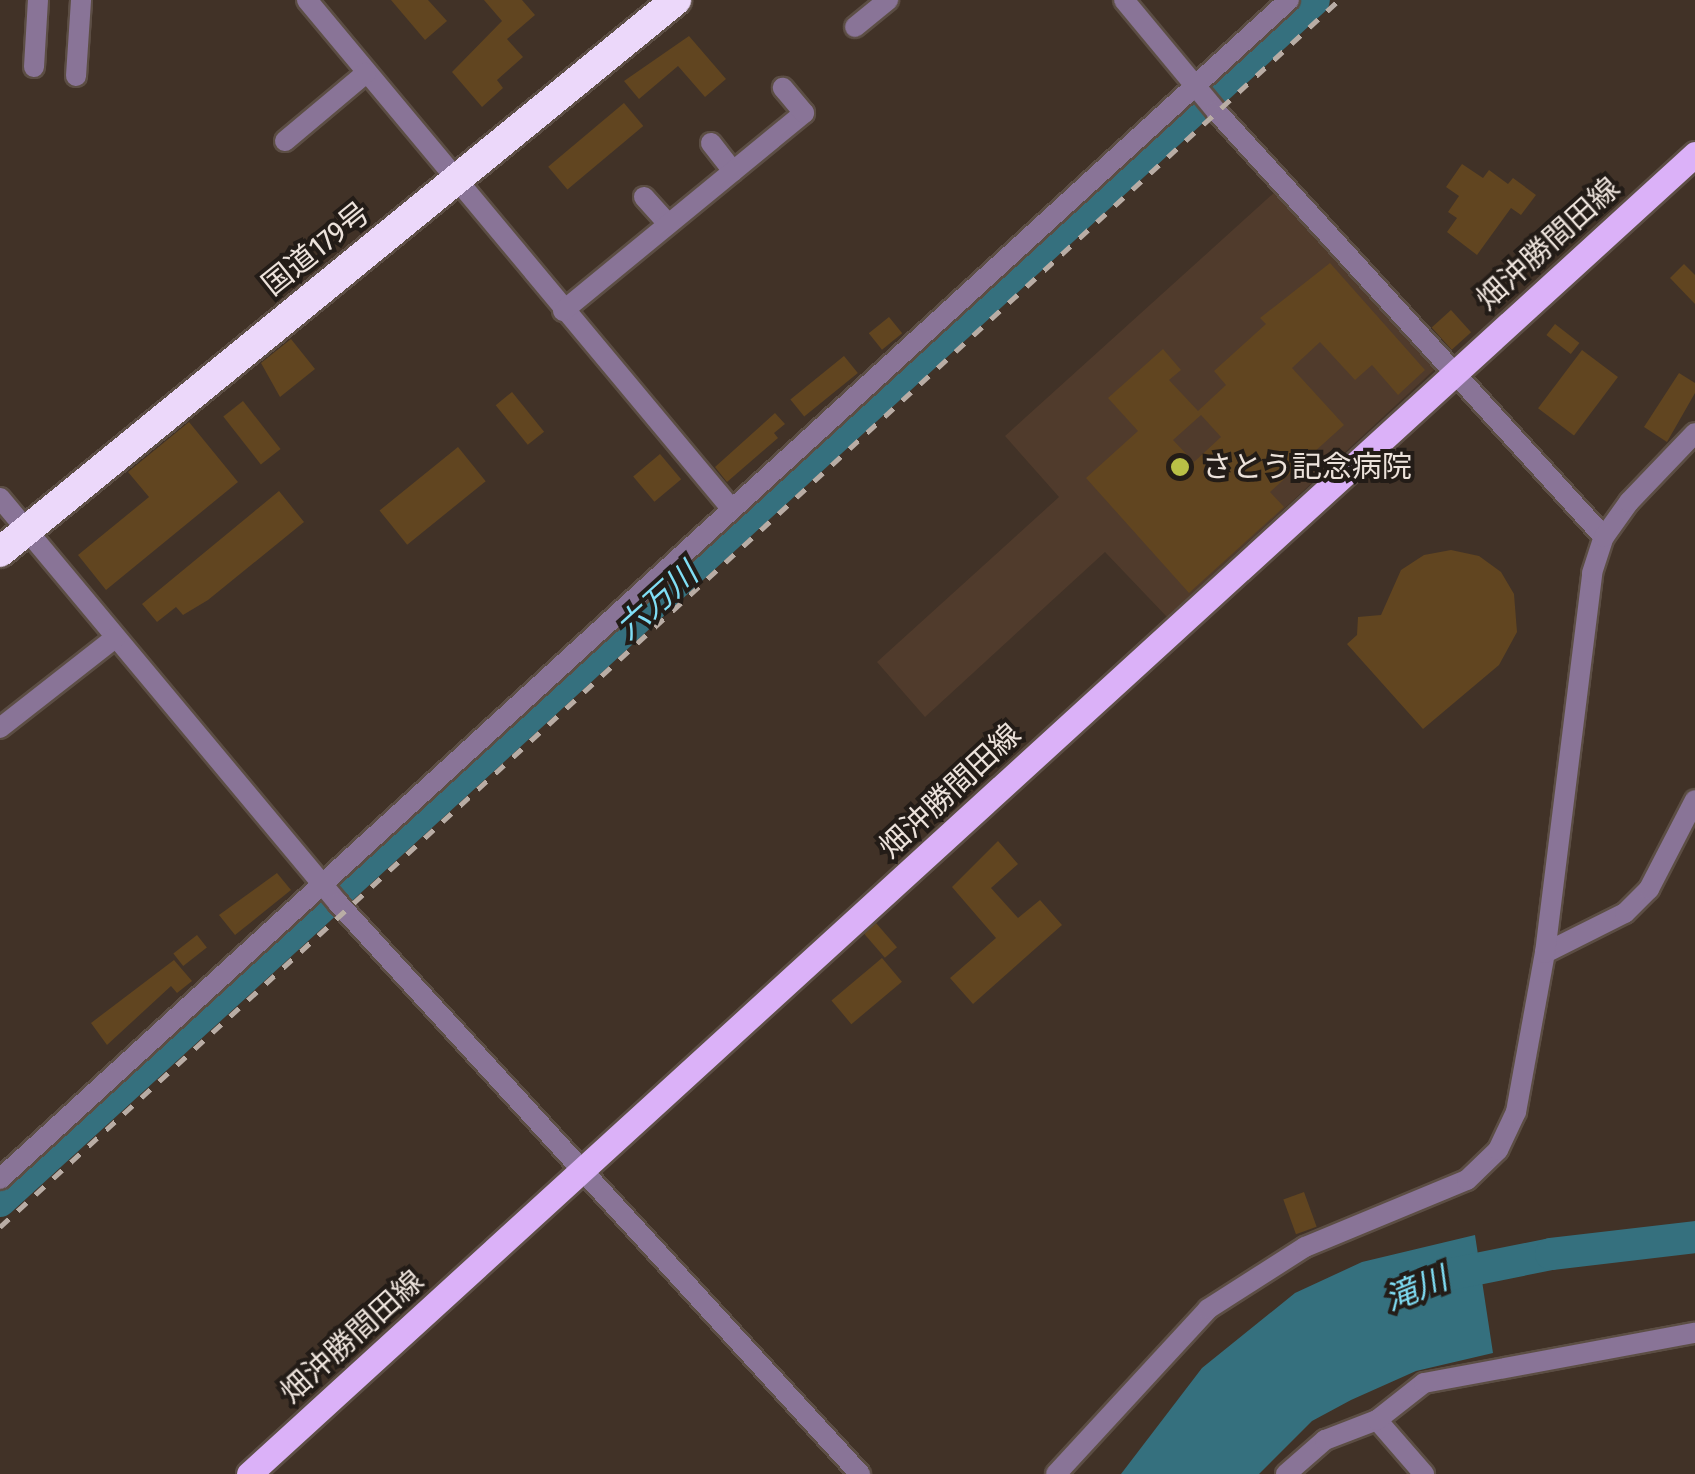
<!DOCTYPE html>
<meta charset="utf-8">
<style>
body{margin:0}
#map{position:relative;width:1695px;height:1474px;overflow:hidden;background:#413227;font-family:"Fira Sans Condensed","Noto Sans JP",sans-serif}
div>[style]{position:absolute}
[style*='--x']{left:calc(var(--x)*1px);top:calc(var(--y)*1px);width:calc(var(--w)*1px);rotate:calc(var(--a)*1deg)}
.built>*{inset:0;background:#503b2c}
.water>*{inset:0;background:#35707e}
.river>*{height:32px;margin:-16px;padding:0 16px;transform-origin:16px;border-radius:16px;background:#35707e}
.building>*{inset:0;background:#614520;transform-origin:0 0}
.roads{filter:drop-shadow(2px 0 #5c4e44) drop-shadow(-2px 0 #5c4e44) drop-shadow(0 2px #5c4e44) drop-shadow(0 -2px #5c4e44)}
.minor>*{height:20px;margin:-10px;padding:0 10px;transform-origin:10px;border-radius:10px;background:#897497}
.major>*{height:25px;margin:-12.5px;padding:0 12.5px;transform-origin:12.5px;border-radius:12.5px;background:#dbb1f8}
.highway>*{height:30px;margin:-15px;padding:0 15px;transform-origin:15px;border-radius:15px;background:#ecd8fa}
.rail>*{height:5px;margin-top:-2.5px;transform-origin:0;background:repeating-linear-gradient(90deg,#b9ada5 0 12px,transparent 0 24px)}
.dots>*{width:28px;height:28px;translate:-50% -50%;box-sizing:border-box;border:5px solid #231c17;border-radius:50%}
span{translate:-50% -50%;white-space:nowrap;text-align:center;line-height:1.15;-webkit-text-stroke:8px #231c17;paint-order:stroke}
.street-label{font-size:30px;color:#ece2db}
.poi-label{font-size:30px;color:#ece2db}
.left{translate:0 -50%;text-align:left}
.water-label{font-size:32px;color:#80def5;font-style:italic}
</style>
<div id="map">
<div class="built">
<div style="clip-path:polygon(1276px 191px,1435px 369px,1167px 617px,1105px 552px,925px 717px,877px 662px,1059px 497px,1005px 436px)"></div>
</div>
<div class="water">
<div style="clip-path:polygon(1475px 1235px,1493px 1353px,1416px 1371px,1351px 1400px,1312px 1421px,1259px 1474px,1121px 1474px,1202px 1368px,1295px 1293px,1362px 1262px)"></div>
</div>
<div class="river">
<div style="--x:0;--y:1201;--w:1780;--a:-42.43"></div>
<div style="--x:1437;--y:1277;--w:116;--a:-11.4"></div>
<div style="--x:1551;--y:1254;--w:145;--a:-6.7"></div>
</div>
<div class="building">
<div style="clip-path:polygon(391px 0,428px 0,447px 21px,425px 40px)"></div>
<div style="clip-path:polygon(484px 0,522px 0,535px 15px,507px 39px,523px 57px,497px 80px,503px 88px,482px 107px,452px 72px,502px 21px)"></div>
<div style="clip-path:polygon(689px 36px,726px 79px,705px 97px,678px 66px,639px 99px,624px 81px)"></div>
<div style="left:624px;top:103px;width:30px;height:99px;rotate:50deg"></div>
<div style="clip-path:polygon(1462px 164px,1483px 178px,1489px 170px,1508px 184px,1513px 178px,1536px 195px,1521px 215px,1511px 208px,1477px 255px,1447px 232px,1457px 218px,1448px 212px,1459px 196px,1446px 187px)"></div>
<div style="clip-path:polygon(evenodd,1330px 263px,1425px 370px,1398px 395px,1372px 365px,1355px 380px,1320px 342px,1292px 368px,1344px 425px,1270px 492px,1284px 507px,1189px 593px,1086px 478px,1138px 431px,1108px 398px,1163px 349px,1181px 370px,1169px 380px,1198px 411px,1226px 385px,1214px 371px,1266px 324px,1260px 318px,1330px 263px,1201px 415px,1221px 437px,1194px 462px,1173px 440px,1201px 415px)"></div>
<div style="clip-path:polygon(1684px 264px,1695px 275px,1695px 304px,1670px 278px)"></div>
<div style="left:1497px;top:277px;width:23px;height:18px;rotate:47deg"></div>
<div style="left:1451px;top:310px;width:30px;height:26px;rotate:48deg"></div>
<div style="left:889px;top:317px;width:21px;height:26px;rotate:51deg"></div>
<div style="left:1555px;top:324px;width:31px;height:14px;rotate:38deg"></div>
<div style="clip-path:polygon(291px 339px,315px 369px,280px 397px,261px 363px)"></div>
<div style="left:1582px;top:350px;width:45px;height:73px;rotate:37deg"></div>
<div style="left:844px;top:356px;width:22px;height:69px;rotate:51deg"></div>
<div style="clip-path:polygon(1679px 373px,1695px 383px,1695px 393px,1667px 442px,1644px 427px)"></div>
<div style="left:512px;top:392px;width:51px;height:21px;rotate:51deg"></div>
<div style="left:243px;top:401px;width:61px;height:25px;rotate:52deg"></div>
<div style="clip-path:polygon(775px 413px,785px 424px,774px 433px,778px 438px,727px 482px,715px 467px)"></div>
<div style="clip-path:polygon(189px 422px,238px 482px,106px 590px,78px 555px,149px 497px,128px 472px)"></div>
<div style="left:458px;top:447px;width:44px;height:101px;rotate:51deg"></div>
<div style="left:660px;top:454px;width:33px;height:35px;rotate:50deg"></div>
<div style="clip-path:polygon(279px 491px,304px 522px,208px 600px,183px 615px,176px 607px,157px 622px,142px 604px)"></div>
<div style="clip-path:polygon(1451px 550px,1479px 556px,1501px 572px,1514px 594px,1517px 632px,1499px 665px,1423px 729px,1347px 644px,1357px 635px,1358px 617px,1381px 615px,1401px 570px,1424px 555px)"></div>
<div style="clip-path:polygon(998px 841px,1018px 864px,991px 888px,1018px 918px,1040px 900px,1062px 925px,973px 1004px,950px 978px,996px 938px,952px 887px)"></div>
<div style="clip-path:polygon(277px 873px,291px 890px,235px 935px,219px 915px)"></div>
<div style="left:876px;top:923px;width:32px;height:16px;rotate:49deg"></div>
<div style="left:197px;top:935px;width:16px;height:30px;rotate:52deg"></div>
<div style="left:882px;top:958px;width:31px;height:66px;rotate:50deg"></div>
<div style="clip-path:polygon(174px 960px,192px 981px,177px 993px,171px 986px,107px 1045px,91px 1023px)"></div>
<div style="left:1304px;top:1192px;width:37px;height:22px;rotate:70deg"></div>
</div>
<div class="roads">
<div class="minor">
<div style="--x:307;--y:0;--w:660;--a:50.16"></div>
<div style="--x:1124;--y:0;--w:144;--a:50.3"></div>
<div style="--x:1216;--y:111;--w:576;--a:47.67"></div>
<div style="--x:855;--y:27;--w:43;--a:-39.3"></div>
<div style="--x:34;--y:67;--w:67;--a:-86.6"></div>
<div style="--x:76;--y:76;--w:76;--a:-86.2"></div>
<div style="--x:285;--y:141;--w:106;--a:-40"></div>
<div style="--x:711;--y:143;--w:36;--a:52"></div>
<div style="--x:644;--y:197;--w:36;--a:48"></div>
<div style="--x:563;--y:311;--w:312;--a:-39.4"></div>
<div style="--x:804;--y:113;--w:33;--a:-130"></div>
<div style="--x:0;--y:498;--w:528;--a:50.15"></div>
<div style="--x:338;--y:903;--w:774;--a:47.57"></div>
<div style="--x:0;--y:728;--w:147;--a:-38.1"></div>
<div style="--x:1545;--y:953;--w:89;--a:-26.6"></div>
<div style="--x:1625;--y:913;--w:34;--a:-45"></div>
<div style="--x:1649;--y:889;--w:100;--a:-62.7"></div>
<div style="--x:0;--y:1179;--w:1747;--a:-42.45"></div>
<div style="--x:1377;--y:1420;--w:72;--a:49"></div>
<div style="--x:1056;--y:1474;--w:224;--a:-47.3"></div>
<div style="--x:1208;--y:1309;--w:115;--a:-32.6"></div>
<div style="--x:1305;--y:1247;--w:175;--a:-22.5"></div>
<div style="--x:1467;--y:1180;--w:43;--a:-44.1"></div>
<div style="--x:1498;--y:1150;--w:42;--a:-64.7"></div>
<div style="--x:1516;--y:1112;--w:162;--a:-79.7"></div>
<div style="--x:1545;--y:953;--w:383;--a:-82.9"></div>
<div style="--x:1592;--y:573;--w:38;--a:-72"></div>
<div style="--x:1604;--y:537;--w:43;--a:-54.5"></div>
<div style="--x:1629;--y:502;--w:95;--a:-46.3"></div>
<div style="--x:1286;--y:1474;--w:52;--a:-41.1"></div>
<div style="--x:1325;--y:1440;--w:56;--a:-21"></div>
<div style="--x:1377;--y:1420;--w:60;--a:-38.2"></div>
<div style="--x:1424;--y:1383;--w:276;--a:-10.5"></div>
</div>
<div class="major">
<div style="--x:249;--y:1474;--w:1958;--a:-42.39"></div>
</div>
<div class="highway">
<div style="--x:0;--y:552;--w:873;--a:-39.23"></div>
</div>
</div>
<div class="rail">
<div style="--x:0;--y:1227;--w:1816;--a:-42.5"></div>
</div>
<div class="dots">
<div style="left:1180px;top:467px;background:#b9c046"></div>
</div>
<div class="street-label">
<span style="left:1548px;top:244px;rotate:-42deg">畑沖勝間田線</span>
<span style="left:316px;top:249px;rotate:-39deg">国道179号</span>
<span style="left:950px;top:791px;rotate:-43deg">畑沖勝間田線</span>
<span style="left:352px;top:1337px;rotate:-42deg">畑沖勝間田線</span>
</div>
<div class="poi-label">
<span class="left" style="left:1202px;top:467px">さとう記念病院</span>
</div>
<div class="water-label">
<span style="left:657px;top:601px;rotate:-42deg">六万川</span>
<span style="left:1416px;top:1289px;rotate:-22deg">滝川</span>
</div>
</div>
